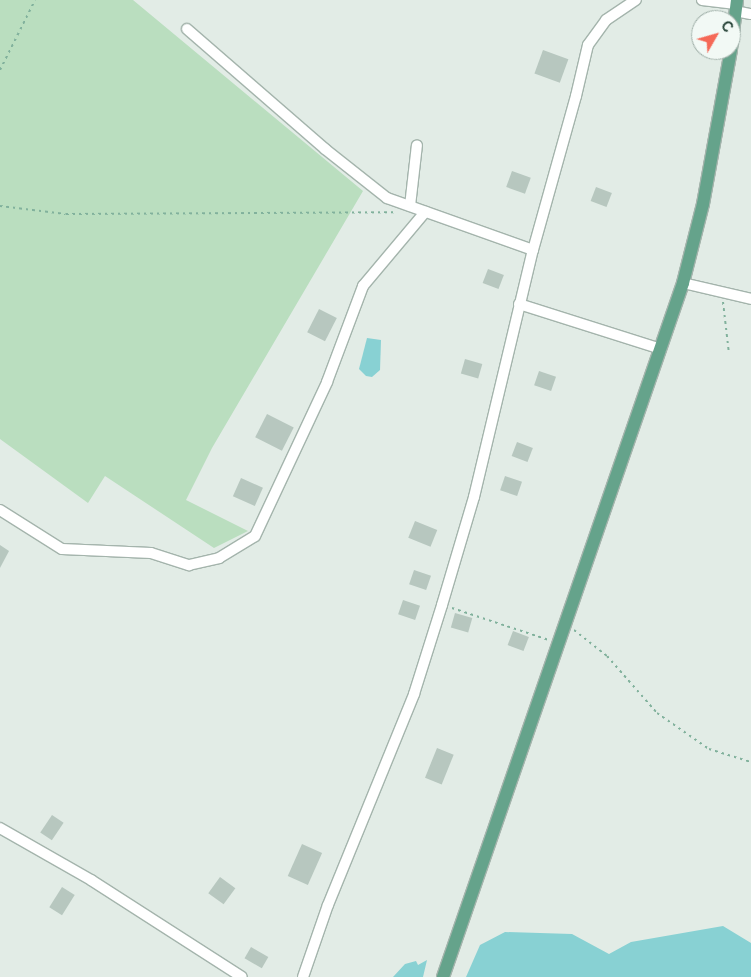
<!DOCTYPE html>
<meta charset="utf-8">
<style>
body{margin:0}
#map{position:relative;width:751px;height:977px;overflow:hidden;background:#e2ece6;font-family:Raleway,sans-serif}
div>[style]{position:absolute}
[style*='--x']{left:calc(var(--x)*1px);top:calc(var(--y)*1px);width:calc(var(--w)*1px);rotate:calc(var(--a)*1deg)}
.green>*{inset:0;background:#badebf}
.water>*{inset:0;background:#88d1d3}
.building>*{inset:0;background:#b7c7bf;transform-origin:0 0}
.path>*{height:2px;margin-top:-1px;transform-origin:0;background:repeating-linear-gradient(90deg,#81b19c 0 2.5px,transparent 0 6.5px)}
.roads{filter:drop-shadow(1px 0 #a4b4ac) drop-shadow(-1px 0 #a4b4ac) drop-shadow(0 1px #a4b4ac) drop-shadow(0 -1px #a4b4ac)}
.minor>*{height:10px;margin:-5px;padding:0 5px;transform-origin:5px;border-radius:5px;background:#fff}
.major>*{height:12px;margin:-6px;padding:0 6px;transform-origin:6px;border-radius:6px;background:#65a38b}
span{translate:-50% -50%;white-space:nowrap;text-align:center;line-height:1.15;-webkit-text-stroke:4px #f2f9f5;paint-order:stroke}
.north{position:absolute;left:691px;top:10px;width:50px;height:50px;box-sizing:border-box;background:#f2f9f5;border:1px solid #9eaea7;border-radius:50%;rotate:52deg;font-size:14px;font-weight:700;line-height:20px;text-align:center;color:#213e32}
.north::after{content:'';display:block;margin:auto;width:18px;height:22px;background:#f56957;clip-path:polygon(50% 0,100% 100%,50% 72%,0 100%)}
</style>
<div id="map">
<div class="green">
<div style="clip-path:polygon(0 0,133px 0,363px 191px,212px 448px,186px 500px,248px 531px,214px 548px,105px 476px,88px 503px,0 439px)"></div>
</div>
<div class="water">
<div style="clip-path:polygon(367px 338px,381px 340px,380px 370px,372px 377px,366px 376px,359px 369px)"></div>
<div style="clip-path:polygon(723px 926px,751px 943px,751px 977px,466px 977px,480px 945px,505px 932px,572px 934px,609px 954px,631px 942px)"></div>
<div style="clip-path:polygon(427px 960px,423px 977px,393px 977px,405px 964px,416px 961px,418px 965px)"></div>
</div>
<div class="building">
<div style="left:543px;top:50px;width:27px;height:25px;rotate:20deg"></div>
<div style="left:512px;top:171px;width:20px;height:17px;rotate:20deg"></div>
<div style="left:596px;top:187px;width:17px;height:15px;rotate:21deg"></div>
<div style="left:488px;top:269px;width:17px;height:15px;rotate:21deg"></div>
<div style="left:319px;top:309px;width:20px;height:26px;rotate:27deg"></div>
<div style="left:465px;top:359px;width:18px;height:15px;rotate:16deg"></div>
<div style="left:539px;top:371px;width:18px;height:15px;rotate:19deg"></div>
<div style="left:267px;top:414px;width:30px;height:26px;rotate:27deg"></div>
<div style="left:517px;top:442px;width:17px;height:15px;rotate:21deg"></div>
<div style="left:505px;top:476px;width:18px;height:15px;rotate:19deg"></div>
<div style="left:241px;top:478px;width:24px;height:20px;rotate:24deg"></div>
<div style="left:415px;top:521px;width:24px;height:18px;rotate:22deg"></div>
<div style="clip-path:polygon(0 545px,9px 551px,0 568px)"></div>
<div style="left:414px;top:570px;width:18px;height:15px;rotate:19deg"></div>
<div style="left:403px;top:600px;width:18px;height:15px;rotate:19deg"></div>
<div style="left:455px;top:613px;width:18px;height:15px;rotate:16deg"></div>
<div style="left:513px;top:631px;width:17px;height:15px;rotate:21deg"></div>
<div style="left:437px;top:748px;width:18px;height:32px;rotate:22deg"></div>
<div style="left:52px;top:815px;width:14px;height:21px;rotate:34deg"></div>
<div style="left:302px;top:844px;width:22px;height:35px;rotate:24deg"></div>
<div style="left:220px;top:877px;width:19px;height:20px;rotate:36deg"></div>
<div style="left:62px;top:887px;width:15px;height:24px;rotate:32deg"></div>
<div style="left:251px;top:947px;width:20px;height:13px;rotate:30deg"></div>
</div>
<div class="path">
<div style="--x:0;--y:70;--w:78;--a:-63.4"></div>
<div style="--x:0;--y:206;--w:66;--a:6.9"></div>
<div style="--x:66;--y:214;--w:329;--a:-0.3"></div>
<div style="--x:723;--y:302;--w:52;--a:83.4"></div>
<div style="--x:452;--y:608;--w:102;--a:18.3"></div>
<div style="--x:574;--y:630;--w:42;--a:38.2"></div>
<div style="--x:607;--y:656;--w:76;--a:48.7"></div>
<div style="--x:657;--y:713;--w:63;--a:34.7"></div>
<div style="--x:709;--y:749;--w:44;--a:17.2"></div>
</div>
<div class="roads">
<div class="minor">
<div style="--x:702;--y:0;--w:34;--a:7"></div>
<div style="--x:735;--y:11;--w:16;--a:11"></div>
<div style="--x:187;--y:29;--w:183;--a:41"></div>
<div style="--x:325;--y:149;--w:79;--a:38.3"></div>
<div style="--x:387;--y:198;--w:155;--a:19.6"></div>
<div style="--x:410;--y:206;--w:61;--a:-83.5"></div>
<div style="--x:683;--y:283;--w:70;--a:13.2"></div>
<div style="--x:519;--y:304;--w:149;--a:17.6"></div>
<div style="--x:0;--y:510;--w:73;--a:32.2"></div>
<div style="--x:62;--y:549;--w:89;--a:2.6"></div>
<div style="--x:151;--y:553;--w:40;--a:18"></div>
<div style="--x:189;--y:565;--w:31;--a:-13"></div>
<div style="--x:219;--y:558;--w:42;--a:-31.4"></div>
<div style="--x:255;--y:536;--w:170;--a:-64.9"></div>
<div style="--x:327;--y:382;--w:103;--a:-69.4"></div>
<div style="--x:363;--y:286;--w:97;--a:-50"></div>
<div style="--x:0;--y:828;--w:105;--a:29.7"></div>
<div style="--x:91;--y:880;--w:179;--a:32.7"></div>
<div style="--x:303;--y:977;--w:76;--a:-70.9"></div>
<div style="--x:328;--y:905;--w:228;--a:-67.8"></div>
<div style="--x:414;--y:694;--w:93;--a:-72.5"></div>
<div style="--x:442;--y:605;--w:113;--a:-73.5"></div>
<div style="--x:474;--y:497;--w:254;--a:-76.6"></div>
<div style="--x:533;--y:250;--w:160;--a:-74.4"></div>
<div style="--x:576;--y:96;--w:52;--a:-76.8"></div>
<div style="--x:588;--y:45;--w:31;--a:-54"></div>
<div style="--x:606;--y:20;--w:36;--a:-34"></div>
</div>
<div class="major">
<div style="--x:731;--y:49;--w:49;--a:-83"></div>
<div style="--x:443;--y:977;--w:734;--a:-70.92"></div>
<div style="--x:683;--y:283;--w:81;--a:-75.8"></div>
<div style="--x:703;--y:204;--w:157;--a:-79.7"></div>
</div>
</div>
<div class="north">С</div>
</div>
